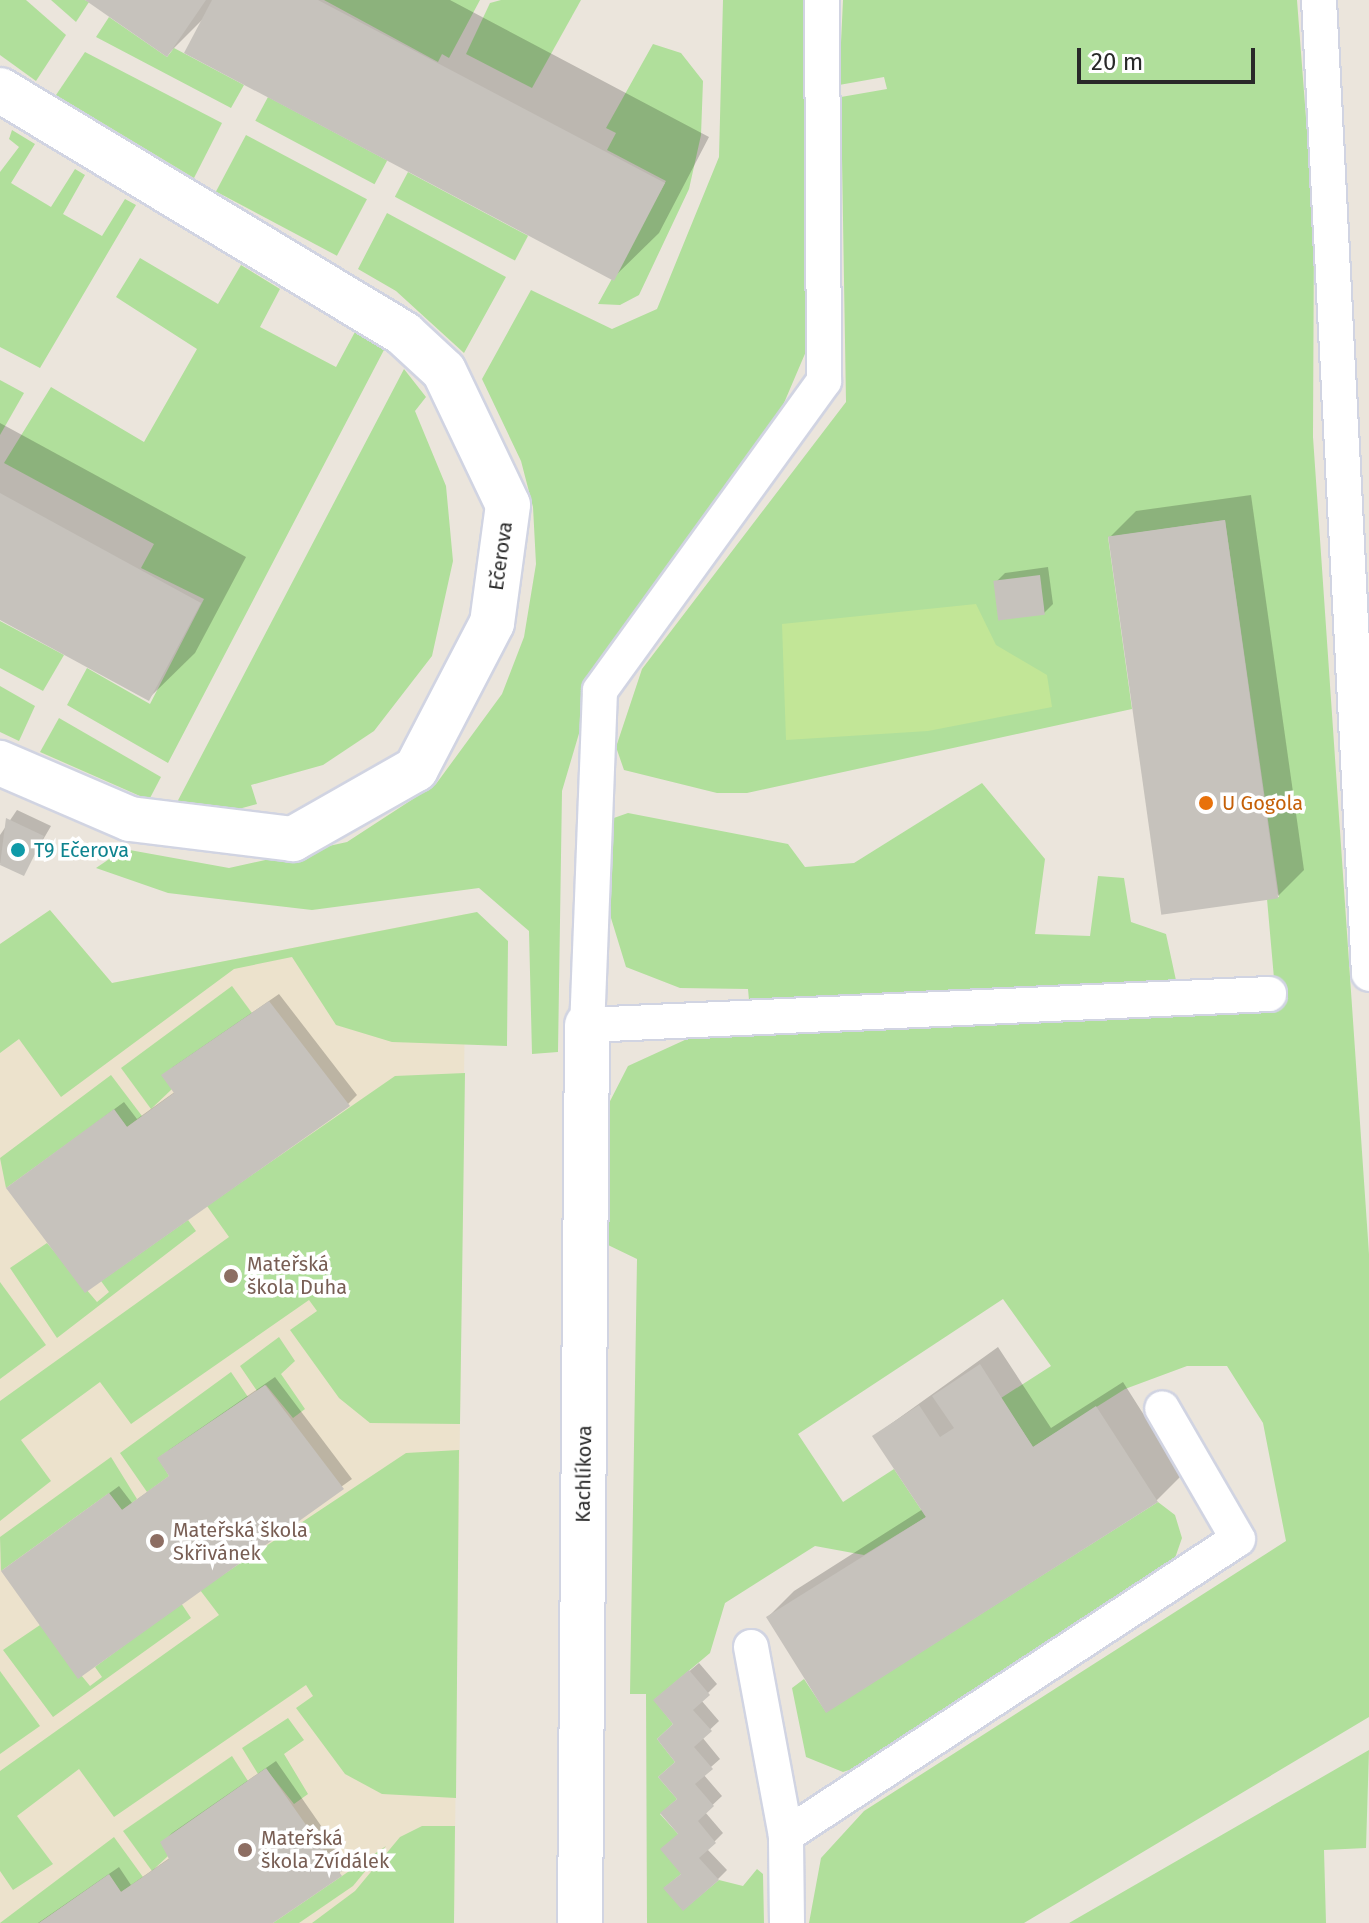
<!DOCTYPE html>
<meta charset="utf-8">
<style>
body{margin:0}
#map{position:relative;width:1369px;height:1923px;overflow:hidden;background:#ebe5dc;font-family:"Fira Sans",sans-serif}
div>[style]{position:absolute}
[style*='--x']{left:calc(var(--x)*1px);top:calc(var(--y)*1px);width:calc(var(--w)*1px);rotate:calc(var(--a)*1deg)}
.education>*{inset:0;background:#ece2cc}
.green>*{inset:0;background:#b0df9b;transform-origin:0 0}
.pitch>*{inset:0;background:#c2e697}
.shadow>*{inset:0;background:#0003}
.building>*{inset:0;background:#c6c2bc;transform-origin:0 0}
.roads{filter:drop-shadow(2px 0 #d1d4e2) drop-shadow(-2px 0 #d1d4e2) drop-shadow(0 2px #d1d4e2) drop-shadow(0 -2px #d1d4e2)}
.lane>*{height:34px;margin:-17px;padding:0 17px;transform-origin:17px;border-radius:17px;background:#fff}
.street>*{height:44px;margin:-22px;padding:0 22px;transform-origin:22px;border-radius:22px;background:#fff}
.dots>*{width:22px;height:22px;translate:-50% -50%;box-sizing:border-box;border:4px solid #fff;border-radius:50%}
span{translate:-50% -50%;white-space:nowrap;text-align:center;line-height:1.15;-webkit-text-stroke:7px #fff;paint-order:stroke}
.street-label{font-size:20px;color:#292929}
.food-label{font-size:20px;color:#c56008}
.left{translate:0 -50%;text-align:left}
.culture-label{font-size:20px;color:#0d838f}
.education-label{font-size:20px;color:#785e54}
.scale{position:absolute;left:1077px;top:48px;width:178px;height:36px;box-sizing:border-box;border:4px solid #292929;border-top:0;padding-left:10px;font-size:24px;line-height:28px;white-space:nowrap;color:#292929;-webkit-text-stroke:6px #fff;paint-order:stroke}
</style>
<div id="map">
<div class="education">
<div style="clip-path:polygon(50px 910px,112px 983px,466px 914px,454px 1923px,0 1923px,0 944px)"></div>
</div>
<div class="green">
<div style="clip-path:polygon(0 0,26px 0,66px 35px,36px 81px,0 55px)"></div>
<div style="clip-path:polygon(51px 0,85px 0,89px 2px,76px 22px)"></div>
<div style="clip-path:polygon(324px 0,480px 0,449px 58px,442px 54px,438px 62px)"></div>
<div style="clip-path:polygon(501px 0,581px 0,532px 88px,466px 54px,490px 3px)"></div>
<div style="clip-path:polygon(723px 0,804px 0,810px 342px,781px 410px,593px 686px,562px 791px,558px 1052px,532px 1054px,529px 931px,479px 888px,312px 910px,168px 893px,96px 868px,124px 849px,229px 868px,347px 842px,436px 784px,502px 694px,524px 637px,536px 564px,533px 507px,521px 461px,482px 379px,531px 290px,612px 329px,657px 309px,719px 157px)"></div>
<div style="clip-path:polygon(843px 0,1297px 0,1314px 223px,1313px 437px,1369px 1254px,1369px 1717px,1024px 1923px,809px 1923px,821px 1858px,864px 1811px,1286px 1541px,1263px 1423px,1227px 1366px,1187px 1366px,1125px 1389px,1033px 1447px,1001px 1398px,1051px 1366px,1003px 1299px,798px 1434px,843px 1502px,894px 1469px,926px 1517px,864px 1555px,815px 1546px,725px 1603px,710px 1653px,654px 1700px,673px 1724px,657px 1739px,675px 1762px,658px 1777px,677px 1799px,660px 1814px,678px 1834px,681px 1874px,664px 1888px,683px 1910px,719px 1880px,743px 1886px,757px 1869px,763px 1874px,764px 1923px,647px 1923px,646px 1694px,630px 1694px,637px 1259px,608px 1245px,607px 1107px,628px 1066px,687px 1039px,1276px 1001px,1267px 899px,1279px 897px,1225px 520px,1108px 537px,1132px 709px,747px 793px,717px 793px,624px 770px,616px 747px,642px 669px,846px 402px,841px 97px,887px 89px,884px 77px,839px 85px)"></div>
<div style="clip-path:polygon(109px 17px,167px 57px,174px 48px,244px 85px,231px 108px,96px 37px)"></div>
<div style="clip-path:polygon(653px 44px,681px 53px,703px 81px,701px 135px,689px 189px,639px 295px,620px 305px,598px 304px,666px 181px,607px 150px,616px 133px,606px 128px)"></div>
<div style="clip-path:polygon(85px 52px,222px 123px,194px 178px,56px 95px)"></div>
<div style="left:268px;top:97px;width:135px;height:27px;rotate:28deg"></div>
<div style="clip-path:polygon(12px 130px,35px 144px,11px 183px,51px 207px,75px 169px,85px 175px,63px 214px,102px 236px,125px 199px,136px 205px,40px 368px,0 347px,0 172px,19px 147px,9px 139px)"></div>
<div style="left:246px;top:135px;width:137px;height:64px;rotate:28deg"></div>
<div style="left:408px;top:172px;width:136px;height:28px;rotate:28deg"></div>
<div style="clip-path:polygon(387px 213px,506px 277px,464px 353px,396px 291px,358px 269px)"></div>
<div style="clip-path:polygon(140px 258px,218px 304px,241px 265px,280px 289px,260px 327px,336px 367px,356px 330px,385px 348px,168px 763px,67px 705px,87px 668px,150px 704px,204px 599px,141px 568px,154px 544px,4px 463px,51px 387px,144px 442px,197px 349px,116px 297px)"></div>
<div style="clip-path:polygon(404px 369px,426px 397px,415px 411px,446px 486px,453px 561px,432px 656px,374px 731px,323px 765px,251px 785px,257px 804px,224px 813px,174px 808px)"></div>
<div style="clip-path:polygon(0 380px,24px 393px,0 435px)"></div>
<div style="clip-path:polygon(0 621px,64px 655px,43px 691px,0 668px)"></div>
<div style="clip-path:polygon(0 686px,35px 706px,19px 741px,0 732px)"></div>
<div style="clip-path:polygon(59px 718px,161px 777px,149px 800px,40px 752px)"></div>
<div style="clip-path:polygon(982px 783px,1045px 859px,1035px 934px,1090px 936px,1098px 876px,1124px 878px,1131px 922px,1166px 934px,1177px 985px,750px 1011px,748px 989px,680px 988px,626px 967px,611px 918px,611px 876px,598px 877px,611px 819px,628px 813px,788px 844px,805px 867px,854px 863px)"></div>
<div style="clip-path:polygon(50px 910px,112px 983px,477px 912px,508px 941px,507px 1046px,392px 1042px,336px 1025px,292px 957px,234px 969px,61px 1097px,19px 1039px,0 1053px,0 944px)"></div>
<div style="clip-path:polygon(232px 986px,252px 1013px,151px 1109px,121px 1068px)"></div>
<div style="clip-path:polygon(465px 1073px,460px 1424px,370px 1423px,339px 1398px,290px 1330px,317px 1311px,309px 1300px,131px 1424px,100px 1382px,21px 1440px,51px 1481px,0 1521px,0 1401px,229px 1237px,207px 1206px,395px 1076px)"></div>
<div style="clip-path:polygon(111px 1075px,142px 1116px,127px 1127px,114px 1110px,6px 1188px,0 1158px)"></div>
<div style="clip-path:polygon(188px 1220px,196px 1231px,57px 1338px,10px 1268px,47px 1243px,97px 1302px,109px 1292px,101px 1281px)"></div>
<div style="clip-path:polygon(0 1282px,46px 1345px,0 1379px)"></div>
<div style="clip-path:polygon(279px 1337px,295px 1361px,281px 1374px,305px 1409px,293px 1418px,266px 1385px,257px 1391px,240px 1366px)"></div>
<div style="clip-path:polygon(231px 1372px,248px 1397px,158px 1458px,169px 1476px,147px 1492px,120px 1453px)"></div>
<div style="clip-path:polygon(459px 1450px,456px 1798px,382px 1794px,345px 1774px,296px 1708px,313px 1696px,306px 1685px,114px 1817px,79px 1769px,17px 1816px,53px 1864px,13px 1890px,0 1871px,0 1771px,219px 1615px,200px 1590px,406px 1453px)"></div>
<div style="clip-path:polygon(111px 1457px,137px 1499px,122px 1510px,109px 1493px,1px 1571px,0 1537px)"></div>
<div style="clip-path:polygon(1158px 1502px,1175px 1515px,1182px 1538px,1174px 1561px,867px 1764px,843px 1772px,806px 1757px,792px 1688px,804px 1679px,826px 1712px)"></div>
<div style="clip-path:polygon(181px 1603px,191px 1618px,53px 1717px,3px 1650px,40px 1625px,90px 1686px,102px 1677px,95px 1667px)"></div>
<div style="clip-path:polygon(0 1671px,40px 1726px,0 1754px)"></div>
<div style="clip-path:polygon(288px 1718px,304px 1740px,284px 1754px,308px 1794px,294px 1804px,266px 1769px,258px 1774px,242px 1748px)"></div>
<div style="clip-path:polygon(1369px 1750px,1366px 1848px,1324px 1850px,1326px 1923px,1069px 1923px)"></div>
<div style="clip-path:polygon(232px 1756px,248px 1781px,152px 1871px,123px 1831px)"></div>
<div style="clip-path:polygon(422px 1826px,455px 1826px,454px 1923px,312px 1923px,355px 1891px,400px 1837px)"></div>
<div style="clip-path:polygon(114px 1837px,143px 1877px,121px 1892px,109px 1875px,39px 1923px,0 1923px)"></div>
<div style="clip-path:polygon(386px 1846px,353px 1886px,299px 1923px,273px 1923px)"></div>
</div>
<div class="pitch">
<div style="clip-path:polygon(976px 604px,996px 645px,1047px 675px,1052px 707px,928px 731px,786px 740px,782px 624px)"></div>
</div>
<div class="shadow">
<div style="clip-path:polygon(88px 0,450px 0,709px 137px,659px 233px,613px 278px,204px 18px,167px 55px)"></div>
<div style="clip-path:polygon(0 423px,246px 557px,195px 653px,149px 698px,0 617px)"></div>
<div style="clip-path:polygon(1251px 495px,1304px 870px,1278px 896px,1110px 537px,1136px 511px)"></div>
<div style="clip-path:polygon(1048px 567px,1053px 604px,1044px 613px,996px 582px,1005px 573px)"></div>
<div style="clip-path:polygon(17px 810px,51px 826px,23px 874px,0 863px,0 835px)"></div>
<div style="clip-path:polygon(279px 994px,357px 1095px,348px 1104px,8px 1188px,124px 1102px,137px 1119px,176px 1091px,164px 1076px,173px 1067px)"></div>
<div style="clip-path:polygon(998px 1347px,1051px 1428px,1123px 1382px,1182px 1475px,1156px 1501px,768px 1617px,794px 1591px,923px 1509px,874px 1436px)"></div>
<div style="clip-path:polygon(275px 1377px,352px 1479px,79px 1676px,3px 1571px,119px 1486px,132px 1503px,171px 1475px,160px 1459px,169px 1450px)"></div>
<div style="clip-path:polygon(699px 1663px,717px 1684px,701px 1700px,719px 1721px,702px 1737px,720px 1759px,703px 1774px,722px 1796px,705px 1812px,723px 1833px,707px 1849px,727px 1870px,718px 1879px,683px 1873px,676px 1724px,665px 1692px)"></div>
<div style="clip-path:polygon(276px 1761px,349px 1866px,269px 1923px,38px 1923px,119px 1867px,131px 1885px,171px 1857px,163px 1842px,172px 1833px)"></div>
</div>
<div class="building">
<div style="clip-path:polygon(85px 0,206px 0,167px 57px)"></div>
<div style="clip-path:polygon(212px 0,318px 0,665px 183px,614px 281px,184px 53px)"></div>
<div style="clip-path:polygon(0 493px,201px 603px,149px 701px,0 620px)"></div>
<div style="left:1225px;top:520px;width:382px;height:118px;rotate:82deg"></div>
<div style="left:1040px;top:575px;width:40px;height:47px;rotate:83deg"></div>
<div style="clip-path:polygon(6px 818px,44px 836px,24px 876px,0 865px)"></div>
<div style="clip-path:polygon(269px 1001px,350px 1106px,85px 1293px,6px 1188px,114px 1109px,127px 1127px,174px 1093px,161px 1075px)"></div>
<div style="clip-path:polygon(980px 1364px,1033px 1447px,1096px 1406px,1158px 1502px,826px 1713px,766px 1617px,926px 1517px,872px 1436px,919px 1405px,940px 1437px,954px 1428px,932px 1396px)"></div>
<div style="clip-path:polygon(265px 1385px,344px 1489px,78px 1679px,1px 1571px,109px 1493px,122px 1510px,169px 1476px,157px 1458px)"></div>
<div style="clip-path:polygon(689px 1670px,710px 1695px,693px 1710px,712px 1731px,694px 1747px,713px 1769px,695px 1784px,714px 1806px,698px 1821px,716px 1843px,699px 1858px,719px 1880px,683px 1911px,663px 1888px,681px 1874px,660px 1849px,678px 1834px,660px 1813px,677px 1799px,658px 1777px,675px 1762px,657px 1739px,673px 1724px,653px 1700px)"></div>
<div style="clip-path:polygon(266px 1768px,342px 1876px,273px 1923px,39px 1923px,109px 1874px,121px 1892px,169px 1859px,160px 1842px)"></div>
</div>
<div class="roads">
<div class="lane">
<div style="--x:822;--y:0;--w:381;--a:89.7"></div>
<div style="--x:824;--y:381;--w:382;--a:125.9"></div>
<div style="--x:600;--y:691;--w:334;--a:92.2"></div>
<div style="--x:587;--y:1025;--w:683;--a:-2.6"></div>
<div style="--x:1319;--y:0;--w:975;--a:87.06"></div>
<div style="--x:751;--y:1647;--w:191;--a:79.5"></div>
<div style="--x:787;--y:1923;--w:88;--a:-90.7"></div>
<div style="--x:786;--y:1835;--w:540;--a:-33.22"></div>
<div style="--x:1238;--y:1539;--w:151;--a:-120.1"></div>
</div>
<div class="street">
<div style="--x:0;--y:90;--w:472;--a:31.1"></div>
<div style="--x:404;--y:334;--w:54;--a:42.8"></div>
<div style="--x:444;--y:371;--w:148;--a:64.5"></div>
<div style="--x:508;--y:505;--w:119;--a:97.7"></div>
<div style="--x:492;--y:623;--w:165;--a:117.5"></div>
<div style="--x:416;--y:769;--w:142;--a:150.4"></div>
<div style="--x:293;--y:839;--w:164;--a:-173"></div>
<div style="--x:130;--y:819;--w:142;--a:-156.7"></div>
<div style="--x:580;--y:1923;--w:898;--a:-89.55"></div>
</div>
</div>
<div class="dots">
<div style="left:1206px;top:803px;background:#e8710a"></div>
<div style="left:18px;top:850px;background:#0f9aa8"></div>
<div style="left:231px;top:1276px;background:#8d6e63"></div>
<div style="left:157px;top:1541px;background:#8d6e63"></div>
<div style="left:245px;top:1850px;background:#8d6e63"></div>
</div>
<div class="street-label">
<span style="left:501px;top:556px;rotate:-82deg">Ečerova</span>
<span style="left:584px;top:1474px;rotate:-89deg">Kachlíkova</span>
</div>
<div class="food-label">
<span class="left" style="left:1222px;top:803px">U Gogola</span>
</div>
<div class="culture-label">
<span class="left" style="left:34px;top:850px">T9 Ečerova</span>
</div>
<div class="education-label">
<span class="left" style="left:247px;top:1276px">Mateřská<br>škola Duha</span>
<span class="left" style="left:173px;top:1542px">Mateřská škola<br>Skřivánek</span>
<span class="left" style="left:261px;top:1850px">Mateřská<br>škola Zvídálek</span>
</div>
<div class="scale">20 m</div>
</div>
